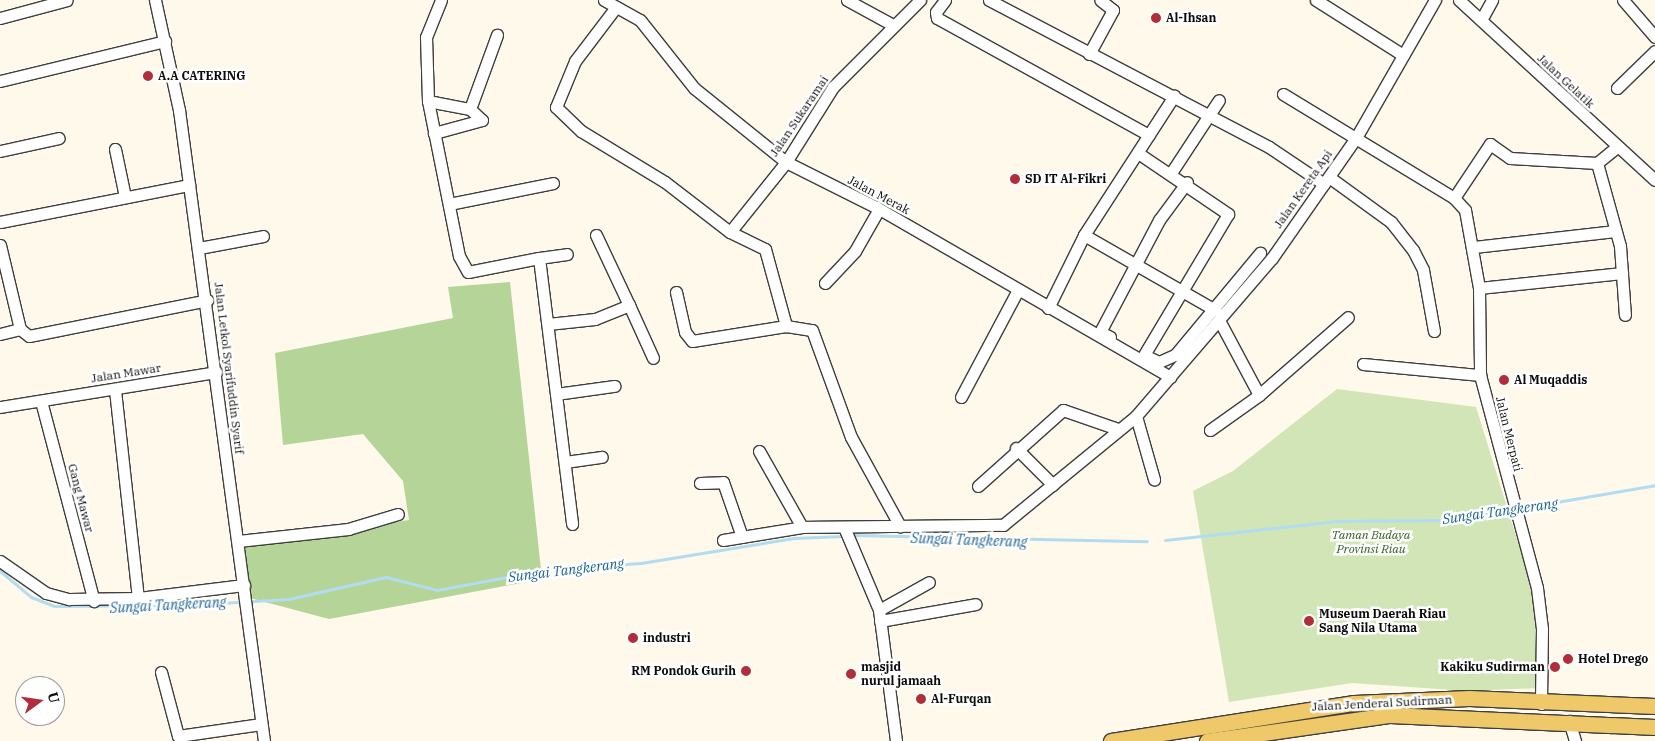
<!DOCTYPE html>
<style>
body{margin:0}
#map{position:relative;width:1655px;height:741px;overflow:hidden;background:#fef9ea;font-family:"IBM Plex Serif",serif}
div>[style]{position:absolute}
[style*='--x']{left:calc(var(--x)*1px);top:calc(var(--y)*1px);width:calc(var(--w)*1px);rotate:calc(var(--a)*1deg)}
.green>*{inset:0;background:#d1e5b7}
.forest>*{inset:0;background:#b5d497}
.stream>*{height:3px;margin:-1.5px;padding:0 1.5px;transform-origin:1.5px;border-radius:1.5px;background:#b2dcf1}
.roads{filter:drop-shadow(1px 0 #3e3e3e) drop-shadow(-1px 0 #3e3e3e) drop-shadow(0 1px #3e3e3e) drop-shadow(0 -1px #3e3e3e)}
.minor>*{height:11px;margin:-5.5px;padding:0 5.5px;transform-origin:5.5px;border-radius:5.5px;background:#fff}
.major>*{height:15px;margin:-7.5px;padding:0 7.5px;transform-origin:7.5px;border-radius:7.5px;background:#efc969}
.dots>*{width:14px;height:14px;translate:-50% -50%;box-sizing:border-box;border:2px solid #fff;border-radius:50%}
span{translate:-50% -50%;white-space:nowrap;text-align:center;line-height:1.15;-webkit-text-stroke:5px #fff;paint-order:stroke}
.poi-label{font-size:12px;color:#0b0b0b;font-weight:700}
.left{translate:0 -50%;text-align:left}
.right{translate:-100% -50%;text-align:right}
.street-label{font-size:12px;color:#0b0b0b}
.park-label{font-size:12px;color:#305d21;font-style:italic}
.water-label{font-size:14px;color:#1e6493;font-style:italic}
.north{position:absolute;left:15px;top:676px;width:50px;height:50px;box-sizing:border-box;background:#fff;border:1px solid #9d9d9d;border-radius:50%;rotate:76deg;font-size:14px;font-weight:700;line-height:20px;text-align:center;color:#0b0b0b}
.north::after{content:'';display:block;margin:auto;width:18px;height:22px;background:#b02d39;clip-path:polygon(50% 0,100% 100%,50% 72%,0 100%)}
</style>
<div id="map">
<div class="green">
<div style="clip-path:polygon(1337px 389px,1476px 407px,1537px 604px,1540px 688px,1468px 691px,1352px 683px,1229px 702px,1193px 491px,1233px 471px)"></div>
</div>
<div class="forest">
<div style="clip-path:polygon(510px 282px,542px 579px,329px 619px,250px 598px,244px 544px,409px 520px,403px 481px,363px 434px,283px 445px,275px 353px,453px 318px,448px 287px)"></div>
</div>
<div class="stream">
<div style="--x:850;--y:535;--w:297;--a:1.2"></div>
<div style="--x:1165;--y:540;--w:172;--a:-6.3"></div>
<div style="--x:1336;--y:521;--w:115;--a:-0.5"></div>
<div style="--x:1451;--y:520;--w:207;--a:-9.7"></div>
<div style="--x:0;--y:571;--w:40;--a:40"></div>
<div style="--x:31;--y:597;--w:26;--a:21"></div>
<div style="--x:55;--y:606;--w:127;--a:-0.5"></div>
<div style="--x:182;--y:605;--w:107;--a:-3.2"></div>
<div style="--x:289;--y:599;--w:99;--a:-12.8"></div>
<div style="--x:386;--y:577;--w:53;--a:14.3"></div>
<div style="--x:437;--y:590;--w:115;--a:-10.5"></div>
<div style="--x:550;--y:569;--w:91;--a:-3.8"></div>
<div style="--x:641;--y:563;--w:155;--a:-9.3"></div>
<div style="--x:794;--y:538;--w:49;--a:-2.3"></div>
</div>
<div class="roads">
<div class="minor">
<div style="--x:155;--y:0;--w:113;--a:77.7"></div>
<div style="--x:179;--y:110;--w:637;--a:82.33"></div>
<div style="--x:441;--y:0;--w:40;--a:112"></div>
<div style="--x:426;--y:37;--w:64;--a:88.2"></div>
<div style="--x:428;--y:101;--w:158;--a:78.7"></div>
<div style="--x:459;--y:256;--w:18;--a:61"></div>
<div style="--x:468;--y:272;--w:72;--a:-11.2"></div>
<div style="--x:539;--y:258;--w:268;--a:82.9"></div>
<div style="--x:604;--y:0;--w:41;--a:29.1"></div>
<div style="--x:640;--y:20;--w:87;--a:51.5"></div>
<div style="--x:694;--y:88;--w:118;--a:38.8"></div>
<div style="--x:786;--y:162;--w:101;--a:26.6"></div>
<div style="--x:876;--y:207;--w:340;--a:30"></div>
<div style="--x:847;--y:0;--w:52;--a:28.5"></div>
<div style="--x:945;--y:0;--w:15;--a:127"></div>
<div style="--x:936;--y:12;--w:6;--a:81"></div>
<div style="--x:937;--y:18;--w:242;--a:28.9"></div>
<div style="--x:989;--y:0;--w:316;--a:27.7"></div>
<div style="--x:1269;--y:147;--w:66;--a:33.9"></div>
<div style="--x:1316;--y:0;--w:103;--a:32.3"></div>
<div style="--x:1459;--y:0;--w:266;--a:42.6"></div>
<div style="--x:1623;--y:0;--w:49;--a:49.1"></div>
<div style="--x:616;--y:7;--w:68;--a:127.2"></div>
<div style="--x:575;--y:61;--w:50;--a:112.4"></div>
<div style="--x:556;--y:107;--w:35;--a:44"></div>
<div style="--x:581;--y:131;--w:98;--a:31.3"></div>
<div style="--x:665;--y:182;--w:82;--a:37.6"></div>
<div style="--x:730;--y:232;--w:39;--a:26"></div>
<div style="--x:765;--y:249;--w:80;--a:74.7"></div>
<div style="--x:0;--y:18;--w:69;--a:-15"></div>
<div style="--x:1481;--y:20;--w:23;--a:-61"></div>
<div style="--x:1089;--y:54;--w:50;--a:-61.4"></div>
<div style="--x:1113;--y:10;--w:16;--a:-142"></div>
<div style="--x:0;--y:81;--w:170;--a:-13.6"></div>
<div style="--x:1617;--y:88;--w:53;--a:-44.2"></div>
<div style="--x:1283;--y:94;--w:200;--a:31.3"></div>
<div style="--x:1454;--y:198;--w:16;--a:47"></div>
<div style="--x:1465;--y:210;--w:79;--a:79.8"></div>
<div style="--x:1479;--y:288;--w:87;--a:89.3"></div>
<div style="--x:1480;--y:375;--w:220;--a:75"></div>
<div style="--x:1537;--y:588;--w:41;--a:83"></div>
<div style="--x:1542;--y:629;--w:75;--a:90.8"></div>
<div style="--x:428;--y:101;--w:43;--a:10.8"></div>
<div style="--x:470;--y:109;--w:16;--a:43"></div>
<div style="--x:482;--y:120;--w:50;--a:164.8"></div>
<div style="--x:470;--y:109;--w:79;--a:-70"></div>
<div style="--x:115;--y:149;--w:49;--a:78.2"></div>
<div style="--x:0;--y:151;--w:60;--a:-12.4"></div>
<div style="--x:1138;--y:153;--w:109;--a:34.1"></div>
<div style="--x:1228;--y:214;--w:164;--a:120.8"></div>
<div style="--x:1597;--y:163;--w:86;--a:74.5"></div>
<div style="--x:1620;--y:246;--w:69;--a:85.9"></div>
<div style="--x:1171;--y:173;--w:87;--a:-56.7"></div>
<div style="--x:1329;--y:177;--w:77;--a:36"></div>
<div style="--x:1391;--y:222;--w:36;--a:52"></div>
<div style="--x:1413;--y:250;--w:22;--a:63"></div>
<div style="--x:1423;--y:270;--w:62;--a:79.8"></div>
<div style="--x:1454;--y:198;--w:65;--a:-56.3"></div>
<div style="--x:1490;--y:144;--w:24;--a:35"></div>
<div style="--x:1510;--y:158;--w:87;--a:3.3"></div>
<div style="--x:1597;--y:163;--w:26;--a:-39"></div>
<div style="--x:449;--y:204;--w:106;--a:-11.4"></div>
<div style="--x:0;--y:222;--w:193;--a:-11.1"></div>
<div style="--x:730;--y:232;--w:90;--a:-51.3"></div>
<div style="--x:786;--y:162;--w:89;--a:-57.9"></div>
<div style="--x:833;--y:87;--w:123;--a:-45"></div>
<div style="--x:596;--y:235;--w:77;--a:64.8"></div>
<div style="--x:1084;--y:235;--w:151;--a:29.8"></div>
<div style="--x:0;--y:245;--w:86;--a:76.6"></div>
<div style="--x:20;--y:329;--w:11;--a:38"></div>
<div style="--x:29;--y:336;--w:182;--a:-11.4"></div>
<div style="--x:1474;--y:247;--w:142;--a:-6.5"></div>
<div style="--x:199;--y:248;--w:65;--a:-10.6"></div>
<div style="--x:539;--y:258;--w:28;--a:-8"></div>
<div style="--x:825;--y:283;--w:44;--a:-46.8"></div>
<div style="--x:855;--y:251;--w:48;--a:-60.3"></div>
<div style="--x:1479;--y:288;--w:144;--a:-6"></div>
<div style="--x:676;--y:292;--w:41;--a:77.3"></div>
<div style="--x:685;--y:332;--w:11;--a:52"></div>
<div style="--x:692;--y:341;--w:95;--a:-9.1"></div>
<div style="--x:786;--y:326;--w:26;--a:9"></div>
<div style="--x:812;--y:330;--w:114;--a:70"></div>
<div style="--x:851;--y:437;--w:102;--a:61.2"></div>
<div style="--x:1048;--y:308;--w:81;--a:-63.7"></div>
<div style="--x:1084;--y:235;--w:166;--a:-57.1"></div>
<div style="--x:548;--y:324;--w:47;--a:-6.1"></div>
<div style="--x:595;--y:319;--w:37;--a:-22"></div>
<div style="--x:629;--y:305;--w:58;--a:65.6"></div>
<div style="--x:0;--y:334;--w:21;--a:-14"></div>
<div style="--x:1110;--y:337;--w:11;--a:-153"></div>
<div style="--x:1100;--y:332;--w:127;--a:-62.2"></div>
<div style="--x:1159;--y:220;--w:47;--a:-53.6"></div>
<div style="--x:1146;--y:356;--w:14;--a:25"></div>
<div style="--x:1159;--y:362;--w:17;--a:-24"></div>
<div style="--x:1175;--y:355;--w:133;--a:-50.2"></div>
<div style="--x:1363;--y:364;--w:118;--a:5.4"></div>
<div style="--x:115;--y:390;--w:209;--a:83.7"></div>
<div style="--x:556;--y:394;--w:59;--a:-7.9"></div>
<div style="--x:1259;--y:395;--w:118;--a:-41.2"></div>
<div style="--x:961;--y:397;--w:121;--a:-62"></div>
<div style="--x:41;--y:401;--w:207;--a:75.2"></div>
<div style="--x:0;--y:407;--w:219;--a:-9.2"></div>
<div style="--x:1136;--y:416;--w:66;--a:74.1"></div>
<div style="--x:1210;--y:430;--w:60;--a:-35.5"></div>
<div style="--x:1259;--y:395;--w:85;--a:-118.1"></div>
<div style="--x:1016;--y:448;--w:52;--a:45"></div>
<div style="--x:759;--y:451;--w:87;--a:60.5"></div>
<div style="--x:802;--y:527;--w:201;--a:-0.6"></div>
<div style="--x:1003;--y:525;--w:172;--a:-39.3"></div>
<div style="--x:1136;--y:416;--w:208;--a:-49.3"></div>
<div style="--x:1272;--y:258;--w:149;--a:-55.1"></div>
<div style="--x:1357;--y:136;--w:157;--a:-60.2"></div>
<div style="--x:565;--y:462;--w:37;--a:-8"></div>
<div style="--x:700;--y:483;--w:23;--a:-2"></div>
<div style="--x:723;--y:482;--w:58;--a:70.9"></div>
<div style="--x:978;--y:486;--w:114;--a:-41.8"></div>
<div style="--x:1063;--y:410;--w:58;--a:19.1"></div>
<div style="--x:844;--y:527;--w:90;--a:67.1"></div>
<div style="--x:879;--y:610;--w:132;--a:82.6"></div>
<div style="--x:723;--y:540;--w:80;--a:-9.3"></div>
<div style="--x:238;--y:541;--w:111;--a:-6.2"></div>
<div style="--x:348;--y:529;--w:52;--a:-16.7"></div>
<div style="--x:0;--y:561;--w:56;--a:34.8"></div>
<div style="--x:46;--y:593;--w:24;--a:15"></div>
<div style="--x:69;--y:599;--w:69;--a:-0.8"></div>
<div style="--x:138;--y:598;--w:107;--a:-7"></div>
<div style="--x:879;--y:610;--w:57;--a:-29.2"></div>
<div style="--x:880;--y:621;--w:97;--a:-10"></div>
<div style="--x:161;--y:672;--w:66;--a:75.1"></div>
<div style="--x:178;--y:736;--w:84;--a:-8.2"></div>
<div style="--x:1569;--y:721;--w:21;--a:73"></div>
</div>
<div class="major">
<div style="--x:1111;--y:741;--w:246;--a:-8.9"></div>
<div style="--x:1354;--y:703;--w:115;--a:-2.5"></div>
<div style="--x:1469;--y:698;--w:186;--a:2.5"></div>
<div style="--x:1207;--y:741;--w:185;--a:-8.1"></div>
<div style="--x:1390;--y:715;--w:265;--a:2.6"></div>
</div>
</div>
<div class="dots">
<div style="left:1156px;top:18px;background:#b02d39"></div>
<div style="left:148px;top:76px;background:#b02d39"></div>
<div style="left:1015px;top:179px;background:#b02d39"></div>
<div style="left:1504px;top:380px;background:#b02d39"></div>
<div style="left:1309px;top:621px;background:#b02d39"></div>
<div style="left:633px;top:638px;background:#b02d39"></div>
<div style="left:1568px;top:659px;background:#b02d39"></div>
<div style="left:1555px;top:667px;background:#b02d39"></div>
<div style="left:746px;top:671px;background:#b02d39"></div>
<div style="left:851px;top:674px;background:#b02d39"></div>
<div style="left:921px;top:699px;background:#b02d39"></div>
</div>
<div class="poi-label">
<span class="left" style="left:1166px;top:18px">Al-Ihsan</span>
<span class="left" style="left:158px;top:76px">A.A CATERING</span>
<span class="left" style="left:1025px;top:179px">SD IT Al-Fikri</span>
<span class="left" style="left:1514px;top:380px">Al Muqaddis</span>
<span class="left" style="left:1319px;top:621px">Museum Daerah Riau<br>Sang Nila Utama</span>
<span class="left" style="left:643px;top:638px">industri</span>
<span class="left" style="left:1578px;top:659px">Hotel Drego</span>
<span class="left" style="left:861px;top:674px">masjid<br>nurul jamaah</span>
<span class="right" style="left:1545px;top:667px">Kakiku Sudirman</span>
<span class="right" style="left:736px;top:671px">RM Pondok Gurih</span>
<span class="left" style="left:931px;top:699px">Al-Furqan</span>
</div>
<div class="street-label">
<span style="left:1566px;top:81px;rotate:43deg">Jalan Gelatik</span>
<span style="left:799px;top:116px;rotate:-56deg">Jalan Sukaramai</span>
<span style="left:1303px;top:189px;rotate:-55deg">Jalan Kereta Api</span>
<span style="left:879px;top:195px;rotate:28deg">Jalan Merak</span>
<span style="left:229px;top:368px;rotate:83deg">Jalan Letkol Syarifuddin Syarif</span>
<span style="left:126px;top:373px;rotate:-9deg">Jalan Mawar</span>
<span style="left:1509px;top:434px;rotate:76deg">Jalan Merpati</span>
<span style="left:81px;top:498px;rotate:75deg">Gang Mawar</span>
<span style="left:1382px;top:703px;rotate:-3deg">Jalan Jenderal Sudirman</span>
</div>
<div class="park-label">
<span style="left:1371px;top:542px">Taman Budaya<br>Provinsi Riau</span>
</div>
<div class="water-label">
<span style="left:1500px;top:511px;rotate:-8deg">Sungai Tangkerang</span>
<span style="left:969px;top:540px;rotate:2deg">Sungai Tangkerang</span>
<span style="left:566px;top:570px;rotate:-7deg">Sungai Tangkerang</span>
<span style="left:168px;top:605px;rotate:-3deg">Sungai Tangkerang</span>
</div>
<div class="north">U</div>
</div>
